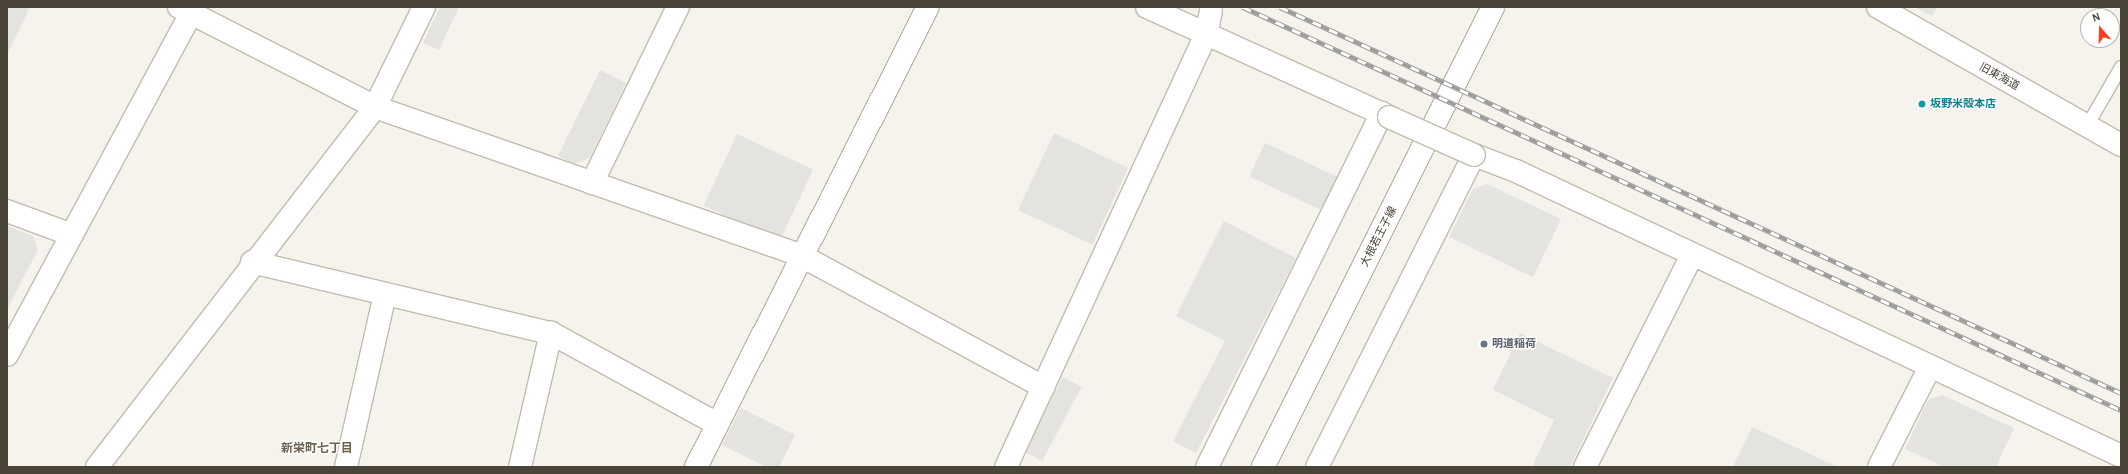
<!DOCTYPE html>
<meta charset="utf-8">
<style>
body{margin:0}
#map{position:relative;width:2128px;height:474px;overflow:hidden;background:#f6f3ec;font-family:"Alegreya Sans","Noto Sans JP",sans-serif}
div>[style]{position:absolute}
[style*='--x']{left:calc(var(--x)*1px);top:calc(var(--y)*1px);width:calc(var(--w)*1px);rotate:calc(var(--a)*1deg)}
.parking>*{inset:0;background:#e5e3e0;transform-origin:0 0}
.roads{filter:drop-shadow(1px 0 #c2bbae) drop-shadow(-1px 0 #c2bbae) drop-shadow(0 1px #c2bbae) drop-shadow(0 -1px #c2bbae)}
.service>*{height:12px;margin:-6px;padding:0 6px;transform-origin:6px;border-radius:6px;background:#fff}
.minor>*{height:22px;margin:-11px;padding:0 11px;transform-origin:11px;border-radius:11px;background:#fff}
.tertiary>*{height:22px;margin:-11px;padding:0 11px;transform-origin:11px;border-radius:11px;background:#fff}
.rail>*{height:4.5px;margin-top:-2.25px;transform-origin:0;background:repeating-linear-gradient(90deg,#fff 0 9px,#9a9a9a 0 18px);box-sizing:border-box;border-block:1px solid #9a9a9a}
.bridges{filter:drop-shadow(1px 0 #c2bbae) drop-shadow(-1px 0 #c2bbae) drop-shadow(0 1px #c2bbae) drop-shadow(0 -1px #c2bbae)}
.minor-bridge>*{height:22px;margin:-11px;padding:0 11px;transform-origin:11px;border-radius:11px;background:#fff}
.dots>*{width:11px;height:11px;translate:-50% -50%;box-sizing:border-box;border:2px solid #fff;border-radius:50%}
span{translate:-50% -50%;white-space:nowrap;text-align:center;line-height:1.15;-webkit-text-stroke:3px #fff;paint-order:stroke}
.street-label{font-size:11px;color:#4b4439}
.culture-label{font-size:11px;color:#0d838f;font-weight:700}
.left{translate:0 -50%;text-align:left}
.worship-label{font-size:11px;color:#5b616d;font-weight:700}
.neighbourhood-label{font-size:12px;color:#6e6250;font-weight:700}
.frame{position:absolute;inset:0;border:8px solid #4b4439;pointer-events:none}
.north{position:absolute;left:2080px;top:8px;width:40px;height:40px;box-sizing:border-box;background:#fff;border:1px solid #b7b4b0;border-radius:50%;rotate:340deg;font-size:11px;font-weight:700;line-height:16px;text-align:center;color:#4b4439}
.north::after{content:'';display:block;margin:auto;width:14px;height:18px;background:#fc3f1d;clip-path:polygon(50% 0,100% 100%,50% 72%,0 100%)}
</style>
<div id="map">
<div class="parking">
<div style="clip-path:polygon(7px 7px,30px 7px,7px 55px)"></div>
<div style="clip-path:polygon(440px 7px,459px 7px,439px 50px,423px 43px)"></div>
<div style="clip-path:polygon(1914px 7px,1937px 7px,1932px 16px)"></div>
<div style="clip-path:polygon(600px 70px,626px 83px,590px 158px,574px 164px,558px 156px)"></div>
<div style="left:1054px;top:133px;width:82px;height:85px;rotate:25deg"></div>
<div style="left:737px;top:134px;width:84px;height:79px;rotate:25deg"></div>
<div style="left:1265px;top:143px;width:80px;height:37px;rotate:25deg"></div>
<div style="clip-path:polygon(1487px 184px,1561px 219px,1533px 277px,1449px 237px,1473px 189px)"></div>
<div style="clip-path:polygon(1224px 221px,1296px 258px,1196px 453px,1173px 441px,1225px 341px,1176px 316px)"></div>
<div style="clip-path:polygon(7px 226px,33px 236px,38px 250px,7px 309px)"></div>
<div style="clip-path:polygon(1520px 333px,1613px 378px,1570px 467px,1532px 467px,1554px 420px,1493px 390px)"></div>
<div style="left:1063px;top:377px;width:21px;height:84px;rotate:28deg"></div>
<div style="clip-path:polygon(1942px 395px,2014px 428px,1996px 467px,1944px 467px,1905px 449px,1928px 400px)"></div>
<div style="clip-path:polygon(741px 408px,795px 435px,779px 467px,766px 467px,722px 445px)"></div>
<div style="clip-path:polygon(1752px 427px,1838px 467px,1733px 467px)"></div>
</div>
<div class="roads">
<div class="service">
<div style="--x:2087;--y:126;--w:68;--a:-60"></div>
</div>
<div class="minor">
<div style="--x:179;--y:7;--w:220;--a:27"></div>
<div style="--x:375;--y:107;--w:450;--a:19.2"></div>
<div style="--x:800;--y:255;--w:277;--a:28.5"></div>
<div style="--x:1147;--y:7;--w:266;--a:24.4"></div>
<div style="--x:592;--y:183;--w:196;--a:-64"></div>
<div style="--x:7;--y:211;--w:69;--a:20.3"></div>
<div style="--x:252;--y:262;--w:307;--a:13.4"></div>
<div style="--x:551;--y:333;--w:189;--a:28.7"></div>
<div style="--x:7;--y:355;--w:395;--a:-61.7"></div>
<div style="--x:97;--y:467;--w:455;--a:-52.3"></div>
<div style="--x:375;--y:107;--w:111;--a:-63.9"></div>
<div style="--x:346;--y:467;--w:177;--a:-77.3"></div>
<div style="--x:520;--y:467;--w:138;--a:-77"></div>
<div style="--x:696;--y:467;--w:515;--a:-63.24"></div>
<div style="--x:1006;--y:467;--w:480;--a:-65.2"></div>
<div style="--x:1207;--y:31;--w:21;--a:-79"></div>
<div style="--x:1207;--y:467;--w:395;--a:-63.7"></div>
<div style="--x:1317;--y:467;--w:349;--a:-63.3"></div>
<div style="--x:1474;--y:155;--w:45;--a:20.9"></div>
<div style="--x:1516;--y:171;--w:669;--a:25.22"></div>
<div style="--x:1585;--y:467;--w:237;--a:-63.2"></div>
<div style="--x:1879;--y:467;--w:112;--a:-63"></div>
</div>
<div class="tertiary">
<div style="--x:1878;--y:7;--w:279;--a:29.6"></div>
<div style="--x:1263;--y:467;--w:514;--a:-63.43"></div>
</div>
</div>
<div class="rail">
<div style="--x:1243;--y:7;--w:966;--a:24.66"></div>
<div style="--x:1280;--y:7;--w:925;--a:24.65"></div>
</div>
<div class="bridges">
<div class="minor-bridge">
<div style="--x:1389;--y:117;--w:93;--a:24.1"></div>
</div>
</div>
<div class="dots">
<div style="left:1922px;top:104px;background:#0f9aa8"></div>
<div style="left:1484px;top:344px;background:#6b7280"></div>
</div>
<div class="street-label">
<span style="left:1999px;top:77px;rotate:29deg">旧東海道</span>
<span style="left:1379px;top:237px;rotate:-63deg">大根若王子線</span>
</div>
<div class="culture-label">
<span class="left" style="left:1930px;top:104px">坂野米殻本店</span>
</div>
<div class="worship-label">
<span class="left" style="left:1492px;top:344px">明道稲荷</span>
</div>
<div class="neighbourhood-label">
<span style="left:317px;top:449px">新栄町七丁目</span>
</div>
<div class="frame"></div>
<div class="north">N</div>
</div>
